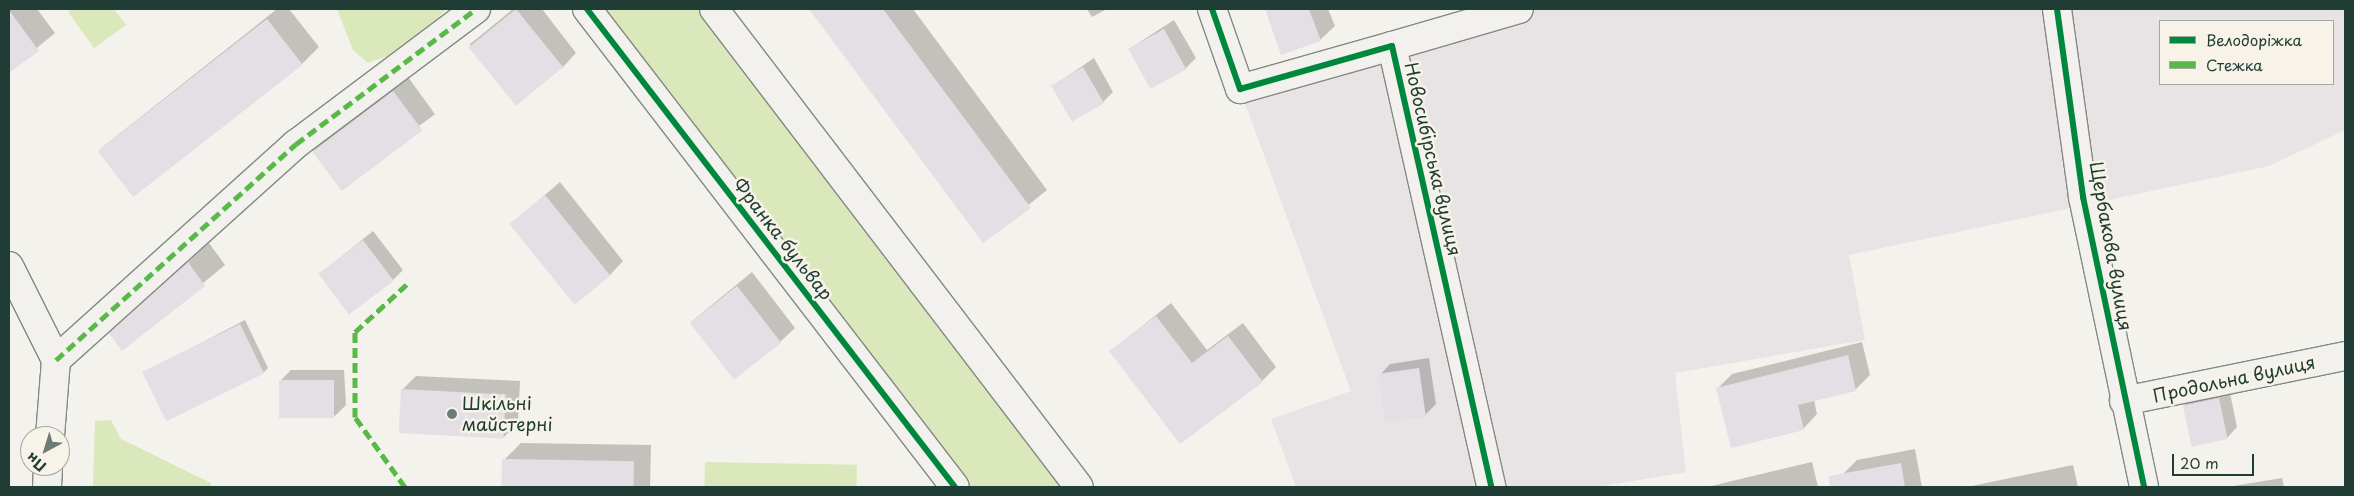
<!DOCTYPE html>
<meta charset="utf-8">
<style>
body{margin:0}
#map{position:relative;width:2354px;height:496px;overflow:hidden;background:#f4f2ec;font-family:"Playpen Sans",sans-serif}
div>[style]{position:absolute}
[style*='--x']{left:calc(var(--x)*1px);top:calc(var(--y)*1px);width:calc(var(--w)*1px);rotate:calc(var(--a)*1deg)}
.built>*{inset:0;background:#e8e3e4}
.green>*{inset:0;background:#dbe8bc;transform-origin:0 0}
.shadow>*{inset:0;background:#0003;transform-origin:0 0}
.building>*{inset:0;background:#e4dfe5;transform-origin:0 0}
.roads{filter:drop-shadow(1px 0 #848985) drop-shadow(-1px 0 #848985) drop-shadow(0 1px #848985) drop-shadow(0 -1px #848985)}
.minor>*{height:28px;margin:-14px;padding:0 14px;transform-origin:14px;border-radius:14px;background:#f2f1ed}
.quiet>*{height:5px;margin-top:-2.5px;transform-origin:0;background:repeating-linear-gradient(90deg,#58b947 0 10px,transparent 0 15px)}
.cycleway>*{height:6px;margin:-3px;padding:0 3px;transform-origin:3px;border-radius:3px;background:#00873e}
.dots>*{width:14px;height:14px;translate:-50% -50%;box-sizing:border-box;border:2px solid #f7f3e8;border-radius:50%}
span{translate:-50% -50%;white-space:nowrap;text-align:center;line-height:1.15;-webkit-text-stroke:5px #f7f3e8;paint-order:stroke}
.street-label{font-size:18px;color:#1f3d34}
.poi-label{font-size:18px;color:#1f3d34}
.left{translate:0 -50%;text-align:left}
.frame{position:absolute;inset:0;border:10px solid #1f3d34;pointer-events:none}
.legend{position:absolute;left:2159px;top:20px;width:175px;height:65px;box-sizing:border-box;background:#f7f3e8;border:1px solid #a1aaa0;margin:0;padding:6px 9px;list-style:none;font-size:15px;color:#1f3d34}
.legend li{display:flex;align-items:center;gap:10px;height:25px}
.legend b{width:25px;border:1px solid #a1aaa0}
.north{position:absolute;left:20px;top:426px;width:50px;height:50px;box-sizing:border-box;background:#f7f3e8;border:1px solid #a1aaa0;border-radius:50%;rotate:219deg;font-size:14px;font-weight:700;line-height:20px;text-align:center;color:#1f3d34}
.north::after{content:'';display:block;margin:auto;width:18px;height:22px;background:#6a7c74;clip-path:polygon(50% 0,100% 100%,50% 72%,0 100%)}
.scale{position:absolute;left:2172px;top:454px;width:82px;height:22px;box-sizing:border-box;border:2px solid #1f3d34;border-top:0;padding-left:6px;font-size:15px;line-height:18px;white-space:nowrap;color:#1f3d34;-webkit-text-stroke:4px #f7f3e8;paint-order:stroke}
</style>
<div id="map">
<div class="built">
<div style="clip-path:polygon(evenodd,1519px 9px,2345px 9px,2345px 130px,2269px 166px,1849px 255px,1865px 340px,1675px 373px,1686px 472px,1598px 487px,1296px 487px,1271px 419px,1351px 391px,1240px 90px,1519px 9px,2160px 21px,2333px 21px,2333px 84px,2160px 84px,2160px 21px)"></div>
</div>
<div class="green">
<div style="clip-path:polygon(72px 9px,114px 9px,126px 25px,94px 48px,68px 12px)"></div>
<div style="clip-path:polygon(337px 9px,446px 9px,410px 48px,368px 63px,353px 50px)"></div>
<div style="clip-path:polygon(587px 9px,714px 9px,1079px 487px,955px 487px)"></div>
<div style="clip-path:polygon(111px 420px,121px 439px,211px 483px,211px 487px,93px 487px,95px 421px)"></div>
<div style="left:705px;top:462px;width:152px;height:25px;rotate:1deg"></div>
</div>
<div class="shadow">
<div style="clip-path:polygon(9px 9px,37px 9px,55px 33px,9px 71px)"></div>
<div style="clip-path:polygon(277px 9px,289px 9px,319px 47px,302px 64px,99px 150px)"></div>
<div style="clip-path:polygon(513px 9px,542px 9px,576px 53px,562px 68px,469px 45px)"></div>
<div style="clip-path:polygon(811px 9px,913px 9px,1047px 190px,984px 241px)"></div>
<div style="clip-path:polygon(1087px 9px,1107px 9px,1092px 17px)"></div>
<div style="clip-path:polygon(1266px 9px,1328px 9px,1335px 26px,1320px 40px,1282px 53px)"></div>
<div style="clip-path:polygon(1174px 20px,1196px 58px,1186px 68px,1129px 49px)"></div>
<div style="clip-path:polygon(1094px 58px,1113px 92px,1103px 102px,1053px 86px)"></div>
<div style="left:408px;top:77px;width:46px;height:120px;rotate:54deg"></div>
<div style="clip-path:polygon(560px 182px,623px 261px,609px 276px,511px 224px)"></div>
<div style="clip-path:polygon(373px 231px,403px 270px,393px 280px,320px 274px)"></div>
<div style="clip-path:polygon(209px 243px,225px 265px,123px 349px,111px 333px)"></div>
<div style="clip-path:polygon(752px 272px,795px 328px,780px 342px,691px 322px)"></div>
<div style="clip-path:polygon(1171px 303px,1207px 350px,1243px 323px,1276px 367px,1262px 381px,1111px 351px)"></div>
<div style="clip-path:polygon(245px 320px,268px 368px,263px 373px,144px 373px)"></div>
<div style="clip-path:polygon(1862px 342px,1870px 375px,1856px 389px,1814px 400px,1817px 414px,1803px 429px,1718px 388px,1732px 374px)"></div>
<div style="clip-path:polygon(1429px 358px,1436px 404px,1425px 415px,1380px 375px,1390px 364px)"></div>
<div style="clip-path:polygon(291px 370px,344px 370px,346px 405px,335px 416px,281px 380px)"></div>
<div style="clip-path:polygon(416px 376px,520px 381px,518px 423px,504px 437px,402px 390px)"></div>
<div style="clip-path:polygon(2229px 388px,2237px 427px,2227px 438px,2184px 405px,2194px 395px)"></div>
<div style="clip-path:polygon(521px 443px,651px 445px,650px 487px,503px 487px,504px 460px)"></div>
<div style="clip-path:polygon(1915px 449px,1922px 487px,1846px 487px,1843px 474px,1857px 460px)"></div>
<div style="clip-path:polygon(1812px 462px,1818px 487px,1707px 487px)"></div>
<div style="clip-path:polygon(2073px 465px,2078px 487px,1967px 487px)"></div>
<div style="clip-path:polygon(2282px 478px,2284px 487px,2227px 487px)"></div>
</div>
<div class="building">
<div style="left:516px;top:9px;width:75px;height:61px;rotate:51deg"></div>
<div style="clip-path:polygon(809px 9px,883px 9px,1031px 208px,983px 243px)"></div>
<div style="clip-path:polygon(1265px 9px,1309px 9px,1321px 41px,1281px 55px)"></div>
<div style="clip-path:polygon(9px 10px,39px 51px,9px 73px)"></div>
<div style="left:267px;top:19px;width:58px;height:215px;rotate:52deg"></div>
<div style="left:1164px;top:29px;width:46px;height:41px;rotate:61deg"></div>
<div style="left:1083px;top:67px;width:42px;height:37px;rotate:60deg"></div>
<div style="left:393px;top:91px;width:49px;height:101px;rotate:53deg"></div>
<div style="left:545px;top:195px;width:104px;height:46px;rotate:51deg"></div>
<div style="left:363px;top:240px;width:51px;height:56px;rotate:53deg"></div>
<div style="clip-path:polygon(188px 262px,205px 286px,122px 351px,109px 333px)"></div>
<div style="left:737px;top:286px;width:72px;height:60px;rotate:52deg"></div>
<div style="clip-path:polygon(1156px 316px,1192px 363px,1228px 336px,1263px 382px,1180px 444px,1109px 351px)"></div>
<div style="left:240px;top:324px;width:55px;height:109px;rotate:64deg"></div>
<div style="clip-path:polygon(1848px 355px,1856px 391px,1798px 405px,1804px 430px,1731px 448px,1716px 388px)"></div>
<div style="left:1419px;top:368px;width:49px;height:41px;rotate:82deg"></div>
<div style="left:279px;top:380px;width:55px;height:38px"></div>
<div style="left:401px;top:389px;width:105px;height:44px;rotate:3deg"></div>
<div style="left:2219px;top:398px;width:42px;height:37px;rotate:78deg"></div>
<div style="left:502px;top:459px;width:132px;height:28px;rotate:1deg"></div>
<div style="clip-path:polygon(1901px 463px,1905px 487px,1830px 487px,1829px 476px)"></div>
</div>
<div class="roads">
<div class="minor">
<div style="--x:587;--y:9;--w:603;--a:52.41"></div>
<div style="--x:714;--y:9;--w:601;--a:52.63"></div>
<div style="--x:1212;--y:9;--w:85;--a:70.7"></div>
<div style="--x:1240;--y:89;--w:158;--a:-15.8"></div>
<div style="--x:1392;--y:46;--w:452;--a:77.3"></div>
<div style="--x:2057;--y:9;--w:190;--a:82.1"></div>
<div style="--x:2083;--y:197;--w:296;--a:78.1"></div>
<div style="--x:1392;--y:46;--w:132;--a:-16.2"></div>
<div style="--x:9;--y:266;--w:105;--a:63.4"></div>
<div style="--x:56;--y:360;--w:76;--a:94.5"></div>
<div style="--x:56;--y:360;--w:323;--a:-42"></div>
<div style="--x:296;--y:144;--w:225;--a:-36.9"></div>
<div style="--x:2124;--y:401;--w:226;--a:-11.5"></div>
<div style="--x:47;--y:487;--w:21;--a:-87"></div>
</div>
</div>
<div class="quiet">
<div style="--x:56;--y:360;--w:323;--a:-42"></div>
<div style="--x:296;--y:144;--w:225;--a:-36.9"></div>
<div style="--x:405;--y:487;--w:86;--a:-125.5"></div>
<div style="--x:355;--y:417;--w:85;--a:-90"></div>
<div style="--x:355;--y:332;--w:71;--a:-42.7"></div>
</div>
<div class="cycleway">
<div style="--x:587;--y:9;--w:603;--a:52.41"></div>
<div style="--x:1212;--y:9;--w:85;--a:70.7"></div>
<div style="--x:1240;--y:89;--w:158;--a:-15.8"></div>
<div style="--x:1392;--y:46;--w:452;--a:77.3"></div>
<div style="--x:2057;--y:9;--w:190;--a:82.1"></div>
<div style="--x:2083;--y:197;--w:296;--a:78.1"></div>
</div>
<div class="dots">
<div style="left:452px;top:414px;background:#6a7c74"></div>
</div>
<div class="street-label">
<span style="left:1433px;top:159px;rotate:77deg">Новосибірська вулиця</span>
<span style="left:783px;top:239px;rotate:52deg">Франка бульвар</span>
<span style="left:2111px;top:246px;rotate:80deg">Щербакова вулиця</span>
<span style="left:2234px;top:379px;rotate:-12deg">Продольна вулиця</span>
</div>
<div class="poi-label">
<span class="left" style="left:462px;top:414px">Шкільні<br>майстерні</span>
</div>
<div class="frame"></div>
<ul class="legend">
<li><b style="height:6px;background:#00873e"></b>Велодоріжка</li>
<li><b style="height:6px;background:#58b947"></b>Стежка</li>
</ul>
<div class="north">Пн</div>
<div class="scale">20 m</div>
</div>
